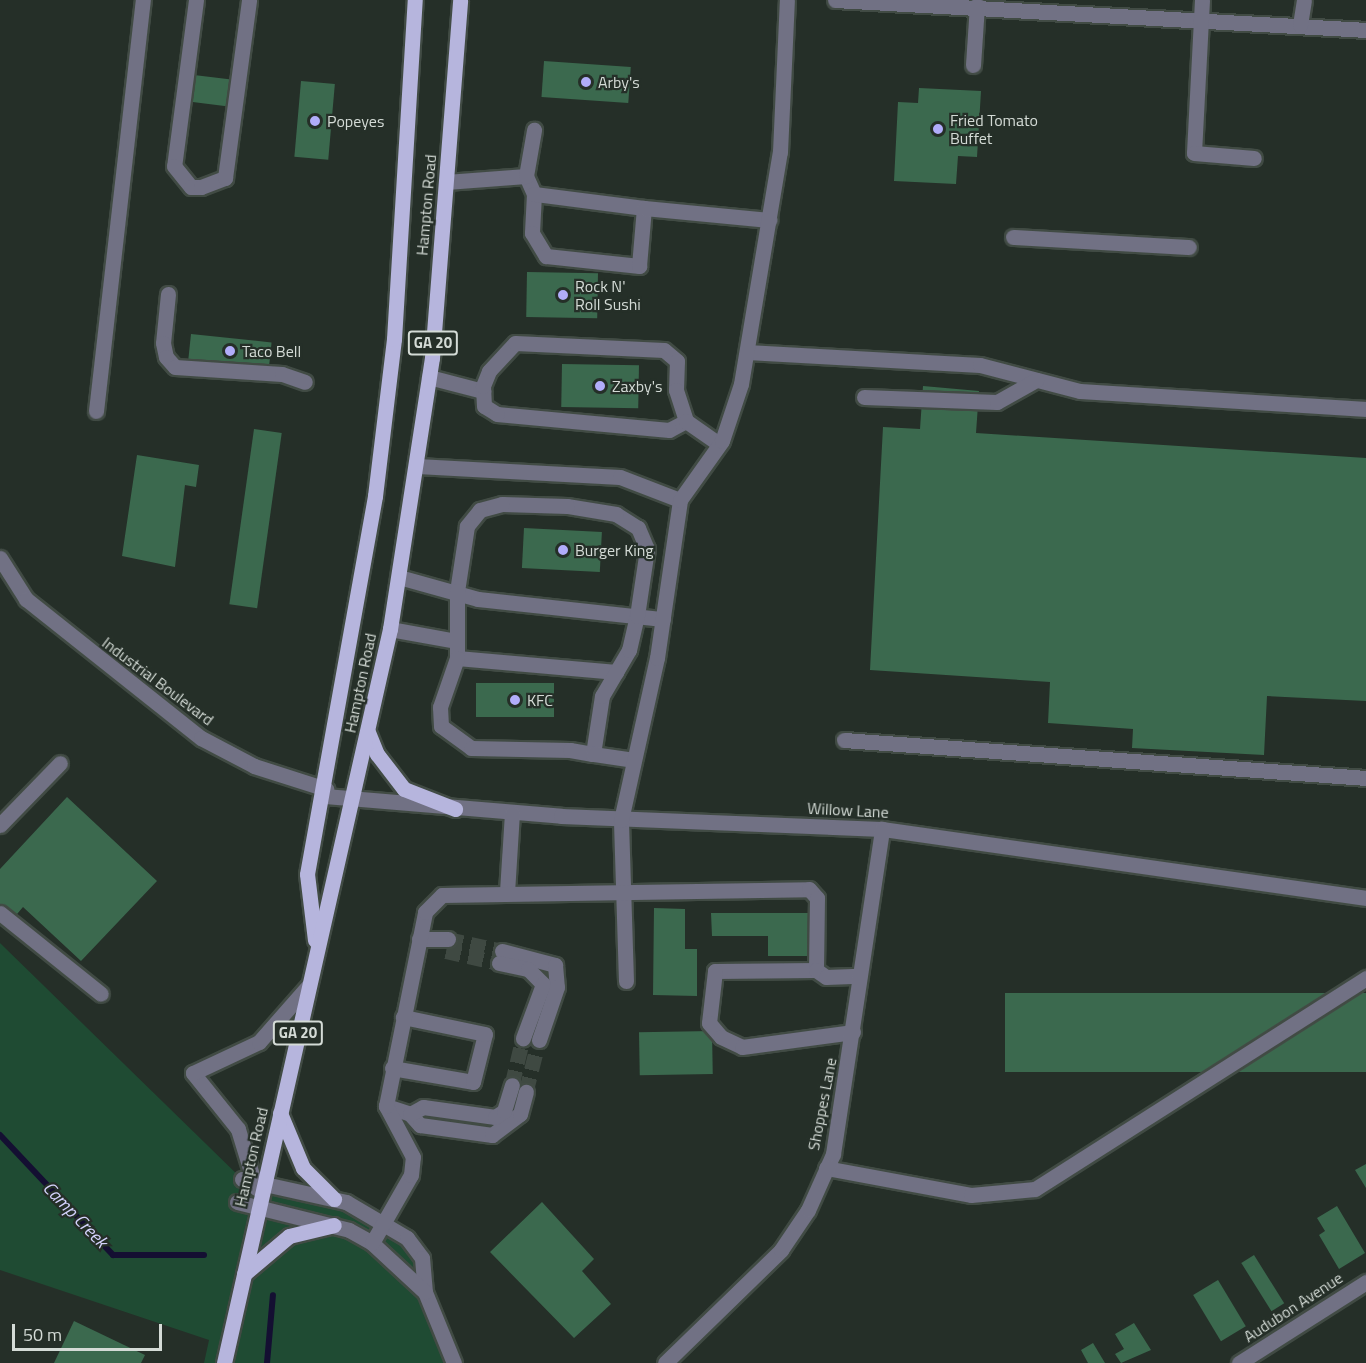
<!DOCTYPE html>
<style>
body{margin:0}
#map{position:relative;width:1366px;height:1363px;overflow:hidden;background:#252f28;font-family:"Titillium Web",sans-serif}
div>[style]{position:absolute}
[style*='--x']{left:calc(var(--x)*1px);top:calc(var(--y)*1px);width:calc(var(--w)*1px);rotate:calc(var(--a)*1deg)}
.green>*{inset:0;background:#1f4b33}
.stream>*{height:6px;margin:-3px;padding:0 3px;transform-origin:3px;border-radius:3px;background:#140f32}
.building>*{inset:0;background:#3b694e;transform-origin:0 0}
.minor-tunnel>*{height:15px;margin-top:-7.5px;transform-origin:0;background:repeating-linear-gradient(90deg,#3f4942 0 15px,transparent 0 23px)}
.roads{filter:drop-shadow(2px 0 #414b44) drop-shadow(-2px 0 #414b44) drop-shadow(0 2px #414b44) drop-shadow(0 -2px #414b44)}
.minor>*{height:15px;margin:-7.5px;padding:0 7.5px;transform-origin:7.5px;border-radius:7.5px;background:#717184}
.major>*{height:15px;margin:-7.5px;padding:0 7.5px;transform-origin:7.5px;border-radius:7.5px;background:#b6b5dd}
.dots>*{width:16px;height:16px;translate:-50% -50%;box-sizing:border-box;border:3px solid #252f28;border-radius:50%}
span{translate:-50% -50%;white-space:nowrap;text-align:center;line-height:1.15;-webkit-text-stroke:4.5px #252f28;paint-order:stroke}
.shield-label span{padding:2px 4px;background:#252f28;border:2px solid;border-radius:4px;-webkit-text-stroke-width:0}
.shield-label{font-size:15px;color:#d4dbd6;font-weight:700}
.poi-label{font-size:16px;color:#d4dbd6}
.left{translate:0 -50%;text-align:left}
.street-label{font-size:16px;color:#d4dbd6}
.water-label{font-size:18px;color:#d4d3fd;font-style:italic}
.scale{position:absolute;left:12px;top:1324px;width:150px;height:27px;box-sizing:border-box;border:3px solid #d4dbd6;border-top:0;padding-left:8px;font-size:18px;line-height:21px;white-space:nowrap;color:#d4dbd6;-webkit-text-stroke:4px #252f28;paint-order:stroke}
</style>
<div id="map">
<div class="green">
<div style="clip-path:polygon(0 943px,245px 1182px,411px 1232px,462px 1363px,204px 1363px,209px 1340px,0 1270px)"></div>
</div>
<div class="stream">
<div style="--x:0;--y:1135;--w:165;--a:46.7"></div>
<div style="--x:113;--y:1255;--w:91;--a:0"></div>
<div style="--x:267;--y:1363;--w:68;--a:-85"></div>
</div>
<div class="building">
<div style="left:544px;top:61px;width:87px;height:36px;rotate:4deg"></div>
<div style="left:194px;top:75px;width:50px;height:27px;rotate:7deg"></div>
<div style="left:301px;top:81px;width:34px;height:76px;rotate:5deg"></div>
<div style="clip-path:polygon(919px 88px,981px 91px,977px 157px,958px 156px,956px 184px,894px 181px,898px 102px,918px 103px)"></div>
<div style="left:527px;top:272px;width:71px;height:45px;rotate:1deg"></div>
<div style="left:191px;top:334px;width:81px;height:26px;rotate:6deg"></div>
<div style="left:562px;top:364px;width:77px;height:43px;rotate:1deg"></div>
<div style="clip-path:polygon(923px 386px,979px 391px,976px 433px,1366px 458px,1366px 701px,1267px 696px,1264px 755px,1132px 748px,1133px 729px,1048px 723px,1050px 682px,870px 670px,883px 427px,920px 429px)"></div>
<div style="left:254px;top:429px;width:28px;height:177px;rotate:8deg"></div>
<div style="clip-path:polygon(137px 455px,199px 465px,196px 487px,185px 485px,175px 567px,122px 556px)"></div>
<div style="left:524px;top:528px;width:78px;height:40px;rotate:3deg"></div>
<div style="left:476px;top:683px;width:78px;height:34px"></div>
<div style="clip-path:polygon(67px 797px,157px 881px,81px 961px,23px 907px,12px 920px,0 909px,0 869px)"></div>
<div style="clip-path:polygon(654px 908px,685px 909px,685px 949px,697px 949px,697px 996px,653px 995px)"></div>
<div style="clip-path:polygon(711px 913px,812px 913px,812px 956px,768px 956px,768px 936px,712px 936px)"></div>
<div style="left:1366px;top:993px;width:79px;height:361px;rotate:90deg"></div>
<div style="left:712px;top:1031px;width:43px;height:73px;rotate:89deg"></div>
<div style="clip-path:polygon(1366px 1164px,1366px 1188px,1355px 1170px)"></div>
<div style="clip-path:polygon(542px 1202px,594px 1259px,582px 1271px,611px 1304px,574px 1338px,490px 1252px)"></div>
<div style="clip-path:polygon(1337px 1206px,1365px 1253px,1339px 1269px,1319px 1235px,1325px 1231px,1317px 1218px)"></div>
<div style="left:1254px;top:1255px;width:57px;height:15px;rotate:58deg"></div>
<div style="left:1218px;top:1280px;width:54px;height:29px;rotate:59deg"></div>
<div style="clip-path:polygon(74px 1321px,145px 1355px,141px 1363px,54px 1363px)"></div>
<div style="clip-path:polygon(1134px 1323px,1151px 1350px,1121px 1363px,1115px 1354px,1124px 1349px,1115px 1334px)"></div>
<div style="clip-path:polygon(1093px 1343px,1105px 1363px,1088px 1363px,1081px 1350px)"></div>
</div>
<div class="minor-tunnel">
<div style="--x:448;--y:939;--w:55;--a:12.5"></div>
<div style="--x:446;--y:951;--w:54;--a:12.8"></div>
<div style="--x:512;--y:1085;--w:48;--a:-76.8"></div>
<div style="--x:526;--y:1092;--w:54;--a:-76"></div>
</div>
<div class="roads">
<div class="minor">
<div style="--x:196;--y:0;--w:167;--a:97.5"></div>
<div style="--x:174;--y:166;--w:27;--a:51"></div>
<div style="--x:191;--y:187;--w:10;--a:0"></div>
<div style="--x:201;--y:187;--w:26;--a:-21"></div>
<div style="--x:225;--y:178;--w:180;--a:-82.3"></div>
<div style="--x:835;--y:0;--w:532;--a:3.23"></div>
<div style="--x:1202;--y:0;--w:153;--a:93"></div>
<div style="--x:1194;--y:153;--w:60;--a:4.8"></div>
<div style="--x:1300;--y:25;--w:25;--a:-81"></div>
<div style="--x:973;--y:65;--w:60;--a:-86.2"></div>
<div style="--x:526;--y:176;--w:20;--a:66"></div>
<div style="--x:534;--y:194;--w:39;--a:93"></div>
<div style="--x:532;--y:233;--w:27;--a:59"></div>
<div style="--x:546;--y:256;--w:94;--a:6.1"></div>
<div style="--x:639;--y:266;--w:58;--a:-85.1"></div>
<div style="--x:644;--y:208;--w:111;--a:-172.7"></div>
<div style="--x:446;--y:182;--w:80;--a:-4.3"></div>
<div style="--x:526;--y:176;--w:47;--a:-80.1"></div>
<div style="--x:644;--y:208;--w:126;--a:5.5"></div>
<div style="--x:1013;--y:237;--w:176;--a:3.3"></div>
<div style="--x:168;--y:294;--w:49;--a:95.8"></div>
<div style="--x:163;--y:343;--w:14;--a:78"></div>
<div style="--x:166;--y:357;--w:13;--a:48"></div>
<div style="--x:175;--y:367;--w:107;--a:3.7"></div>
<div style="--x:282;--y:374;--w:24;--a:19"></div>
<div style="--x:747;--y:352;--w:233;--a:3.2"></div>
<div style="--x:980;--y:365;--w:103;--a:14.6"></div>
<div style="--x:1080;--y:391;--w:287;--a:3.6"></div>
<div style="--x:429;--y:377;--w:56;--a:14.5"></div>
<div style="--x:864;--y:397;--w:133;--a:2.2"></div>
<div style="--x:997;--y:402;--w:45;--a:-29.4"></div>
<div style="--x:96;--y:411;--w:414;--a:-83.5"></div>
<div style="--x:686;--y:421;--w:19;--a:152"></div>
<div style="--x:669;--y:430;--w:173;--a:-174.7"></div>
<div style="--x:497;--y:414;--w:15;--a:-148"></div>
<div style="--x:484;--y:406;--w:20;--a:-93"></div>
<div style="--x:483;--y:386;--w:16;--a:-68"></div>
<div style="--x:489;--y:371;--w:38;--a:-47"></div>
<div style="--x:515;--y:343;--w:149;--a:2.7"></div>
<div style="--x:664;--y:350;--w:17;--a:40"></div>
<div style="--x:677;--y:361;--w:29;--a:92"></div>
<div style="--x:676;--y:390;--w:33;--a:72"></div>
<div style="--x:686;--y:421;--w:40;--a:34.9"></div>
<div style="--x:417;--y:466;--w:203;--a:3.1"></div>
<div style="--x:620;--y:477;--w:64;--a:21"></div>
<div style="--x:0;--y:558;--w:49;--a:57.6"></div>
<div style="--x:26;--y:599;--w:223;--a:38.5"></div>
<div style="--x:201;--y:738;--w:60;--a:27.8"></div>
<div style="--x:254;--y:766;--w:76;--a:17.7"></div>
<div style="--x:399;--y:577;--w:82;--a:15.6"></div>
<div style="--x:478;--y:599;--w:186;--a:6.2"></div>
<div style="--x:390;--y:629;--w:68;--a:10.2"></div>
<div style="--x:457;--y:658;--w:160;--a:5"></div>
<div style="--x:844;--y:740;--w:523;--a:4.16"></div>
<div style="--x:593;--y:754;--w:59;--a:-81.2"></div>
<div style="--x:602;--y:696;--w:53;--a:-59.6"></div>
<div style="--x:629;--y:650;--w:35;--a:-77"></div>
<div style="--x:637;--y:616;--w:68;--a:-81.5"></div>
<div style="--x:647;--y:549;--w:23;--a:-113"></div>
<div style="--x:638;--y:528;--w:26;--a:-148"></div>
<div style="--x:616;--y:514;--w:50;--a:-170.7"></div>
<div style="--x:567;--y:506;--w:65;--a:-178.2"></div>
<div style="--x:502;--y:504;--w:23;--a:165"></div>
<div style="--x:480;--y:510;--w:21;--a:129"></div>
<div style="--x:467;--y:526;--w:66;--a:98.7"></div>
<div style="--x:457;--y:591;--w:67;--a:90"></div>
<div style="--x:457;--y:658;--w:52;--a:109.1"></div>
<div style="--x:440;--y:707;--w:19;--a:87"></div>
<div style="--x:441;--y:726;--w:37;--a:36"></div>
<div style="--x:471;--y:748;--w:99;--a:1.2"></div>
<div style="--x:570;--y:750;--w:23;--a:10"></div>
<div style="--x:593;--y:754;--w:41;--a:8.3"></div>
<div style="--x:325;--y:796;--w:237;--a:4.8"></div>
<div style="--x:561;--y:816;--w:321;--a:2.3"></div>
<div style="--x:882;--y:829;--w:489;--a:8.1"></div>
<div style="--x:0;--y:825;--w:86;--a:-45.9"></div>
<div style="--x:507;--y:892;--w:79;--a:-86.4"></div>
<div style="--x:0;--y:913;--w:129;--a:38.7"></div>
<div style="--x:419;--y:939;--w:29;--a:0"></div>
<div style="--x:502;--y:951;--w:55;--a:14.8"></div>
<div style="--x:555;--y:965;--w:22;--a:85"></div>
<div style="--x:557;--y:987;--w:56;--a:108.8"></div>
<div style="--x:499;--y:963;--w:30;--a:12"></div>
<div style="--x:528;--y:969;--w:21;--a:45"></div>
<div style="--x:543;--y:984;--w:58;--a:110.3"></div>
<div style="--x:816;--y:970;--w:101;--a:179.4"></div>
<div style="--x:715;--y:971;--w:52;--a:96.6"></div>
<div style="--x:709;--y:1023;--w:18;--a:49"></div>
<div style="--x:721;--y:1037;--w:23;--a:25"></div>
<div style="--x:742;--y:1047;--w:112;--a:-7.7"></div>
<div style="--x:626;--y:981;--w:161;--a:-91.8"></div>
<div style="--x:621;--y:820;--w:166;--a:-77.5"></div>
<div style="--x:657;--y:658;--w:160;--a:-81.7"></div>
<div style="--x:680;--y:500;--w:72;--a:-54.6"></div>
<div style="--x:722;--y:441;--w:60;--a:-71.6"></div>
<div style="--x:741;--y:384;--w:235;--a:-80.5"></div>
<div style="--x:780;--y:152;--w:152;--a:-87.4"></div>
<div style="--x:392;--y:1068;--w:82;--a:9.8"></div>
<div style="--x:473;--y:1082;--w:49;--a:-76"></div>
<div style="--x:485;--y:1034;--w:84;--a:-168.3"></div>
<div style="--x:386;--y:1106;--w:25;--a:18"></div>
<div style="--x:410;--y:1114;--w:15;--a:48"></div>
<div style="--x:420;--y:1125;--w:73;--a:7.9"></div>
<div style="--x:492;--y:1135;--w:35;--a:-37"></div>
<div style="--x:520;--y:1114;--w:23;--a:-75"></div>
<div style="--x:410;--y:1114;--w:15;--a:-28"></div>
<div style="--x:423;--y:1107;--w:73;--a:7.9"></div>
<div style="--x:495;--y:1117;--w:11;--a:-34"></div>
<div style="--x:504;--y:1111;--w:27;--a:-73"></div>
<div style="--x:826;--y:1168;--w:147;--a:10.5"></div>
<div style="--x:971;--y:1195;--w:64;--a:-5.4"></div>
<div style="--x:1035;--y:1189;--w:393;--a:-32.5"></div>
<div style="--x:242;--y:1179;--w:107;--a:12.5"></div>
<div style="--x:346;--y:1202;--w:71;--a:30.5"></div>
<div style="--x:407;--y:1238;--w:25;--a:53"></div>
<div style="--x:422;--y:1258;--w:34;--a:85"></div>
<div style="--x:425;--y:1292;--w:77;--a:67.8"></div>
<div style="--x:256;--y:1188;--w:62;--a:-107"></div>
<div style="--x:238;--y:1129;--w:72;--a:-128.8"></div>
<div style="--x:193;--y:1073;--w:73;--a:-25.2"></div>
<div style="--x:259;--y:1042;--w:74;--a:-48.8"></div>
<div style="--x:237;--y:1202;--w:115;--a:14"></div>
<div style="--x:349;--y:1230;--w:26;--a:29"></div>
<div style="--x:372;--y:1243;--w:72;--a:42.8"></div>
<div style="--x:372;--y:1243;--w:78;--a:-60.2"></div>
<div style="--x:411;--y:1175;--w:18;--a:-84"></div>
<div style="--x:413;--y:1157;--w:58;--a:-117.9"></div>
<div style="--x:386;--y:1106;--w:198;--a:-78.6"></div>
<div style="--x:425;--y:912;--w:24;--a:-45"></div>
<div style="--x:442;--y:895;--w:367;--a:-0.9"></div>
<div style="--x:809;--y:889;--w:12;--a:48"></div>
<div style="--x:817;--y:898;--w:72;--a:90.8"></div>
<div style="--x:816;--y:970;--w:12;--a:35"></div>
<div style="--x:826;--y:977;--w:33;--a:-2"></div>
<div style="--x:665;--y:1363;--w:162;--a:-44.2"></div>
<div style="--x:781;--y:1250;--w:48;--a:-56"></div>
<div style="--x:808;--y:1210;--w:61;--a:-65.9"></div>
<div style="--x:833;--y:1154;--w:329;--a:-81.4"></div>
<div style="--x:1239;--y:1363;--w:151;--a:-32.5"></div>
</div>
<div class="major">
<div style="--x:368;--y:732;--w:24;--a:68"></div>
<div style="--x:377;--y:754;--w:44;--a:52.4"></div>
<div style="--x:404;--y:789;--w:55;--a:21.4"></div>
<div style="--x:315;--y:940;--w:66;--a:-96.9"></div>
<div style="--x:307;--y:874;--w:384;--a:-79.8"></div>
<div style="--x:375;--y:496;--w:158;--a:-83.1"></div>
<div style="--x:394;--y:339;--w:340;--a:-86.5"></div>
<div style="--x:280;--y:1113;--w:60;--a:67.3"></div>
<div style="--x:303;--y:1168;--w:44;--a:45"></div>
<div style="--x:244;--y:1274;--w:59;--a:-40.2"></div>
<div style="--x:289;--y:1236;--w:46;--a:-13.7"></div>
<div style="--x:224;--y:1363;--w:753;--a:-77.26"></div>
<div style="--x:390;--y:629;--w:274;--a:-81.2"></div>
<div style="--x:432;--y:358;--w:359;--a:-85.5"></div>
</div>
</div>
<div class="dots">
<div style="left:586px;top:82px;background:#b1adfa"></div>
<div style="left:315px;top:121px;background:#b1adfa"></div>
<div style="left:938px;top:129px;background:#b1adfa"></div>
<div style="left:563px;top:295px;background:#b1adfa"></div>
<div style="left:230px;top:351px;background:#b1adfa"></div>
<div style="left:600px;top:386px;background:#b1adfa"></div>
<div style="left:563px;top:550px;background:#b1adfa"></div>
<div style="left:515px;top:700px;background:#b1adfa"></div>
</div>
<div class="shield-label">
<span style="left:433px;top:343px">GA 20</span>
<span style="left:298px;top:1033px">GA 20</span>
</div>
<div class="poi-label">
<span class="left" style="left:598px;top:82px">Arby's</span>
<span class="left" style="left:950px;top:129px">Fried Tomato<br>Buffet</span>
<span class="left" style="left:327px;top:121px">Popeyes</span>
<span class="left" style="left:575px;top:295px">Rock N'<br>Roll Sushi</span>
<span class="left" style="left:242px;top:351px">Taco Bell</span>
<span class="left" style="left:612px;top:386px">Zaxby's</span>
<span class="left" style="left:575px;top:550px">Burger King</span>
<span class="left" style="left:527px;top:700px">KFC</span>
</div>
<div class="street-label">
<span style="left:426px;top:205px;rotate:-85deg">Hampton Road</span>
<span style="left:158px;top:681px;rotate:37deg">Industrial Boulevard</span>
<span style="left:360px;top:683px;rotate:-78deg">Hampton Road</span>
<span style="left:848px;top:810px;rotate:3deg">Willow Lane</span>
<span style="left:822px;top:1104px;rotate:-79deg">Shoppes Lane</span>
<span style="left:251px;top:1157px;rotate:-77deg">Hampton Road</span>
<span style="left:1293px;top:1307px;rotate:-33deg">Audubon Avenue</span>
</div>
<div class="water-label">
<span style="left:75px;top:1215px;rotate:46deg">Camp Creek</span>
</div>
<div class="scale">50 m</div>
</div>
